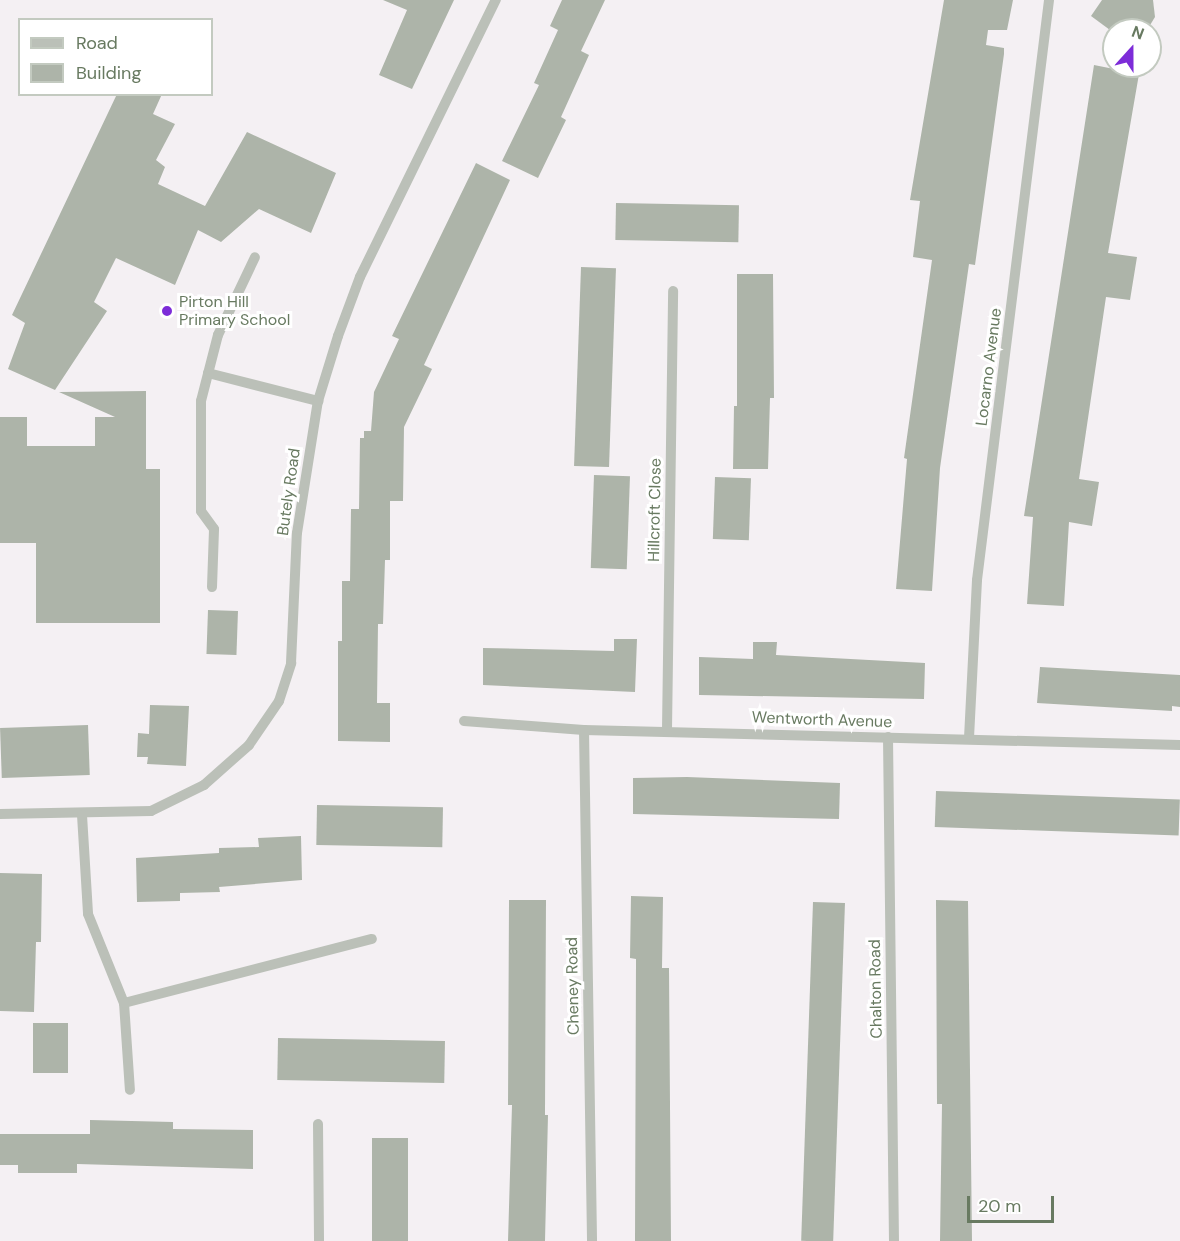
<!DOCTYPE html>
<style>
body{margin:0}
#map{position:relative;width:1180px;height:1241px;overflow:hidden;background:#f4f0f3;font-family:"DM Sans",sans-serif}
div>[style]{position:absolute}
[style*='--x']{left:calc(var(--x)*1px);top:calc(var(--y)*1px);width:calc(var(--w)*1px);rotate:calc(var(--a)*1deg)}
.building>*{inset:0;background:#adb4a9;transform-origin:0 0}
.minor>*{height:10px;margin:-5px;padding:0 5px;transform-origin:5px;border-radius:5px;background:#bbc0b8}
.dots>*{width:16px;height:16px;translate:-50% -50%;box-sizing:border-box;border:3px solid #fff;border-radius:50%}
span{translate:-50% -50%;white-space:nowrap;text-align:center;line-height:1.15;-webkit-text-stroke:6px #fff;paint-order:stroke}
.poi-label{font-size:16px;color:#687a61}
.left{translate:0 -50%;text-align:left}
.street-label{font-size:16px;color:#687a61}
.legend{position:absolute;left:18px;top:18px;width:195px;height:78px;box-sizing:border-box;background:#fff;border:2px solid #c3cac0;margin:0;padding:8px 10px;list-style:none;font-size:18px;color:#687a61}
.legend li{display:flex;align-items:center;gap:12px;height:30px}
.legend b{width:30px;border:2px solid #c3cac0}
.north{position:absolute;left:1102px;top:18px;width:60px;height:60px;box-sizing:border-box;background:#fff;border:2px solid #c3cac0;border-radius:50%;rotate:21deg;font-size:16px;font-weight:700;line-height:24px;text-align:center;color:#687a61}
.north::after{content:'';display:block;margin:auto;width:21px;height:27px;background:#7d2cd8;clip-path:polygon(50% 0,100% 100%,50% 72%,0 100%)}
.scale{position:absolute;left:967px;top:1196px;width:87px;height:27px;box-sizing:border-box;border:3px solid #687a61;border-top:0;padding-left:8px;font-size:18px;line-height:21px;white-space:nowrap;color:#687a61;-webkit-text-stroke:4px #fff;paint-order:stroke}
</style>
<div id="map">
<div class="building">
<div style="clip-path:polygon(383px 0,454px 0,412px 89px,379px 75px,407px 10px)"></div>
<div style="clip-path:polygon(562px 0,605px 0,581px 51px,589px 55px,561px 117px,566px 120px,538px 178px,502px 161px,539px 85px,534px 83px,558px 30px,550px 26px)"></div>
<div style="clip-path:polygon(944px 0,1013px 0,1007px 30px,988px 30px,986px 45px,1004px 48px,1004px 54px,975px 265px,969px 264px,940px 468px,932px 591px,896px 589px,907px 459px,904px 458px,932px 260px,913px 257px,920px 201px,910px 200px)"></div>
<div style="clip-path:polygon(1102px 0,1153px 0,1155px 17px,1147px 30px,1110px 30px,1091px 16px)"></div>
<div style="clip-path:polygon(1094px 65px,1139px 74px,1108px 253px,1137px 257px,1130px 300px,1106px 297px,1079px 479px,1099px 482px,1092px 526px,1069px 522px,1064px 606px,1027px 604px,1033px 517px,1024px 516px)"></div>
<div style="clip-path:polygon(117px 94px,162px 94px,153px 114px,175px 124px,156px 160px,165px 167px,158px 184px,205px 206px,247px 132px,336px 173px,311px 233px,259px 209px,221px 242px,198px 230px,175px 285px,116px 258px,94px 302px,107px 311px,55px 390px,8px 369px,25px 323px,12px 315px)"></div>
<div style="clip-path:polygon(476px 163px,510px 180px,424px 365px,432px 369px,404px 427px,403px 501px,390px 501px,390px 560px,385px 560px,383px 624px,378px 624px,377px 703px,390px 703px,390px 742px,338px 741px,338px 641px,342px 641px,342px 581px,350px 581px,351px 509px,359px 509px,360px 438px,364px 438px,364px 431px,371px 431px,374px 392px,399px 339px,392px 336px)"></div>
<div style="left:616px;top:203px;width:123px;height:37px;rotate:1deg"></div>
<div style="left:581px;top:267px;width:35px;height:199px;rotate:2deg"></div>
<div style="clip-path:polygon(737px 274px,773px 274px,774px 398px,770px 398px,768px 469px,733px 469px,734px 406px,737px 406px)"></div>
<div style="clip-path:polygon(146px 391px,146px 469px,160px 469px,160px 623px,36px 623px,36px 543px,0 543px,0 417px,27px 417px,27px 446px,95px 446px,95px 417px,115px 417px,59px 392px)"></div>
<div style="left:594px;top:475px;width:36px;height:93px;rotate:2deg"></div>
<div style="left:715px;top:477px;width:36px;height:62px;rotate:2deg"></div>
<div style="left:208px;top:610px;width:30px;height:44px;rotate:2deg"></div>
<div style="clip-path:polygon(614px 639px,637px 639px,635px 692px,483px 685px,483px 648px,614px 651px)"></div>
<div style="clip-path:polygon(753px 642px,777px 642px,776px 655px,925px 663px,924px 699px,699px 695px,699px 657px,753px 659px)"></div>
<div style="clip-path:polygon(1040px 667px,1180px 675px,1180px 707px,1172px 706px,1172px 711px,1037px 703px)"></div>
<div style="clip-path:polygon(150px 705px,189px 706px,186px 766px,147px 764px,148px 757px,137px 757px,138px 733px,149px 734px)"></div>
<div style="left:88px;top:725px;width:50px;height:88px;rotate:88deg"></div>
<div style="clip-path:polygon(687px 777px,840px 783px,839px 819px,633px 814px,633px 778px)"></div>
<div style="left:936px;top:791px;width:244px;height:36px;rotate:2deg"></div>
<div style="left:317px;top:805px;width:126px;height:40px;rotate:1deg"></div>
<div style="clip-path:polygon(301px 836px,302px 880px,219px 887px,220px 892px,180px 893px,180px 901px,137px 902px,136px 858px,219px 853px,219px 848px,259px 847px,258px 838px)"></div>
<div style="clip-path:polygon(0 873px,42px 874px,41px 942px,36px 942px,34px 1012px,0 1011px)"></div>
<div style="clip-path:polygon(631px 896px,663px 897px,662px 968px,669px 968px,671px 1241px,635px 1241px,636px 959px,630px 958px)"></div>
<div style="clip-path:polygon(509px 900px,546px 900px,545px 1115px,548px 1115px,545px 1241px,508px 1241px,512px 1105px,508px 1105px)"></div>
<div style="clip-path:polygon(936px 900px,968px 901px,972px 1241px,940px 1241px,942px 1104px,937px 1104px)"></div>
<div style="left:813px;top:902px;width:32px;height:339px;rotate:2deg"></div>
<div style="left:33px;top:1023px;width:35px;height:50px"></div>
<div style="left:278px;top:1038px;width:167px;height:42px;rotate:1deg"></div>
<div style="clip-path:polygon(90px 1120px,173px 1122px,173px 1129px,253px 1130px,253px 1169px,77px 1164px,77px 1173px,18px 1173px,18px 1165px,0 1165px,0 1134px,90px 1134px)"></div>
<div style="left:372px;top:1138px;width:36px;height:103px"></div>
</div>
<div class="minor">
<div style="--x:208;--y:373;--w:114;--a:14.3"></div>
<div style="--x:212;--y:587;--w:58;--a:-88"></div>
<div style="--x:214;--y:529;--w:22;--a:-126"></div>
<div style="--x:201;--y:511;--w:110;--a:-90"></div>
<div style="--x:201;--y:401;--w:68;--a:-75.6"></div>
<div style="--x:218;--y:335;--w:86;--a:-64.6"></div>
<div style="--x:464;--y:721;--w:120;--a:4.3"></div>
<div style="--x:584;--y:730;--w:596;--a:1.44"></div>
<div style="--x:584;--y:730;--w:511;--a:89.1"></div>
<div style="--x:667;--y:730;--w:439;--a:-89.2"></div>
<div style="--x:888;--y:737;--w:504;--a:89.32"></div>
<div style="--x:969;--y:738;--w:158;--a:-87.1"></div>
<div style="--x:977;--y:580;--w:584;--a:-82.92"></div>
<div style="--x:0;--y:814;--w:151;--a:-1.1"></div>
<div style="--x:151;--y:811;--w:59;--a:-26.1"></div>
<div style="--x:204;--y:785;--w:60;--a:-41.6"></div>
<div style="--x:249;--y:745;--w:53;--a:-55.7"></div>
<div style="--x:279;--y:701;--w:40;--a:-72"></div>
<div style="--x:291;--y:663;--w:130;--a:-87.4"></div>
<div style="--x:297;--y:533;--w:134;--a:-81"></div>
<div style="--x:318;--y:401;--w:68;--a:-72.9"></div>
<div style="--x:338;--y:336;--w:63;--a:-69.6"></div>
<div style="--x:360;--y:277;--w:309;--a:-63.9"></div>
<div style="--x:82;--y:815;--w:99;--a:86.5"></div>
<div style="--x:88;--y:914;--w:96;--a:68"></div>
<div style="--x:124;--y:1003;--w:87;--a:86.1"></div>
<div style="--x:124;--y:1003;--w:256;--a:-14.5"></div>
<div style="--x:318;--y:1124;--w:117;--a:89.5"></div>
</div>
<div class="dots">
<div style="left:167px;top:311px;background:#7d2cd8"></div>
</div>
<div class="poi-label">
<span class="left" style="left:179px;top:311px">Pirton Hill<br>Primary School</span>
</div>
<div class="street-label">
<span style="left:989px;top:367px;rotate:-83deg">Locarno Avenue</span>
<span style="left:289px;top:492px;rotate:-82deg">Butely Road</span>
<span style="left:655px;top:510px;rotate:-89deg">Hillcroft Close</span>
<span style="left:822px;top:720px;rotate:2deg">Wentworth Avenue</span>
<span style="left:573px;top:986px;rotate:-91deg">Cheney Road</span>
<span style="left:876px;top:989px;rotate:-91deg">Chalton Road</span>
</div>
<ul class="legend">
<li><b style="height:8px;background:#bbc0b8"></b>Road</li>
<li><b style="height:16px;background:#adb4a9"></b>Building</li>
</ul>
<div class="north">N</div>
<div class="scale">20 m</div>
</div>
